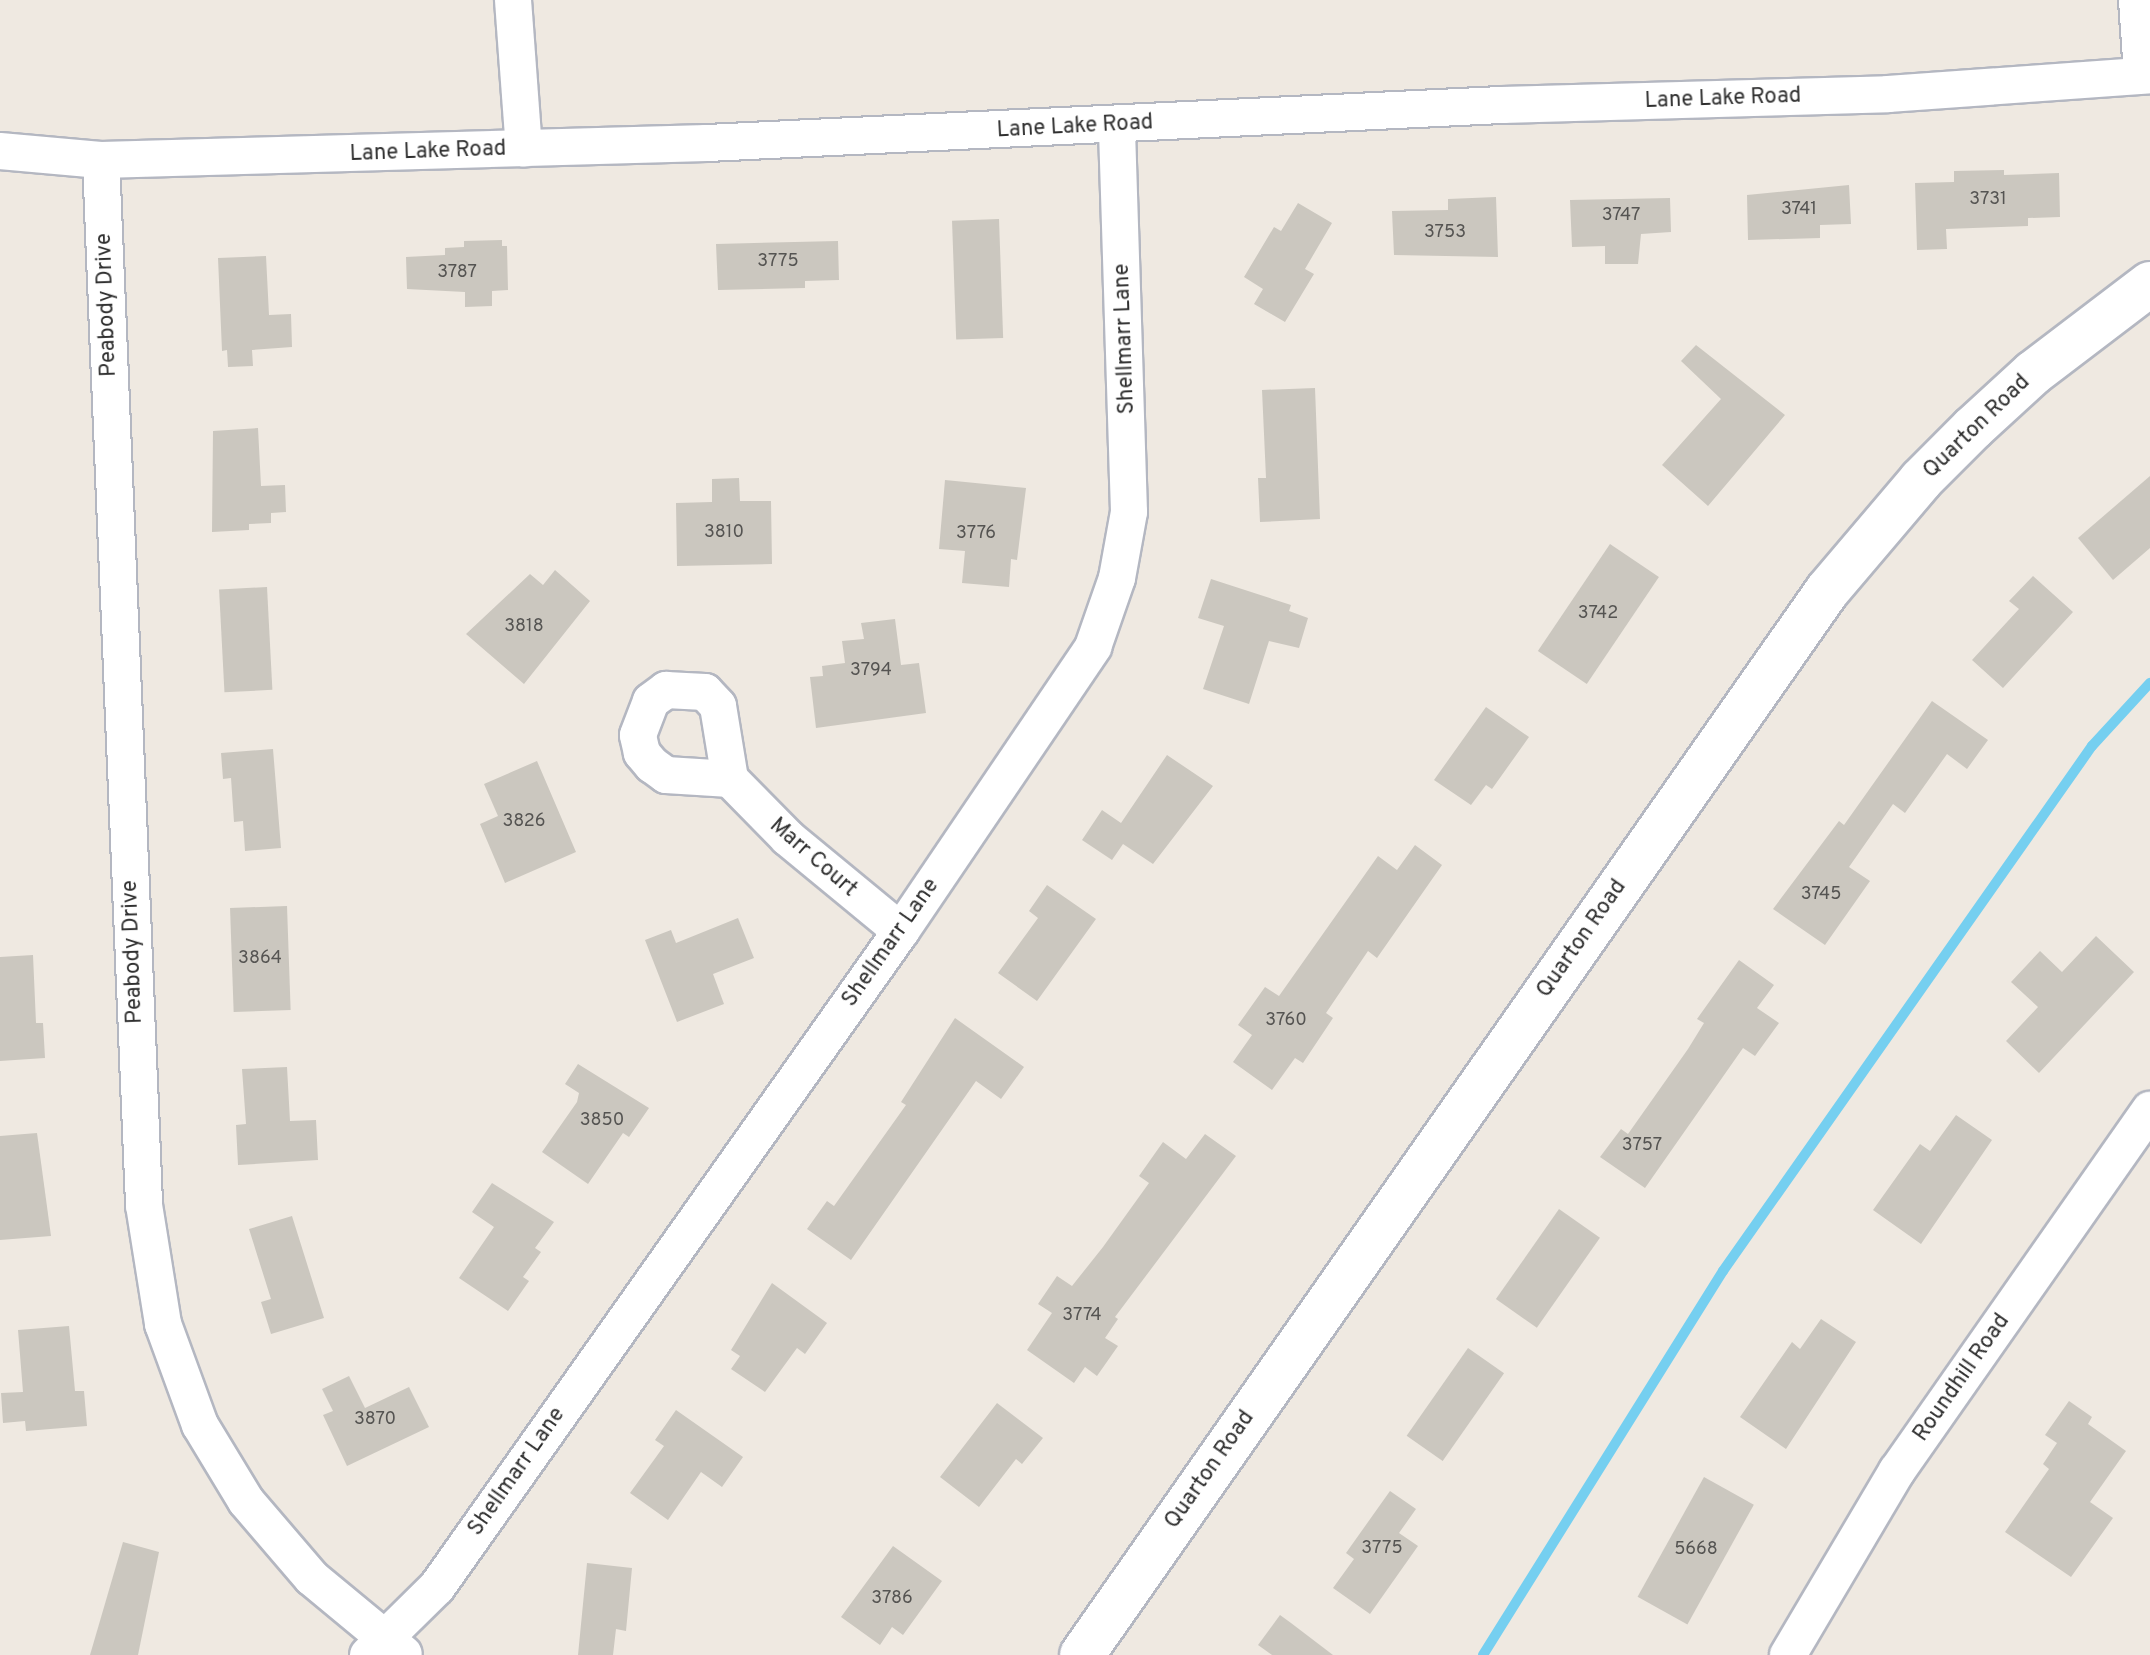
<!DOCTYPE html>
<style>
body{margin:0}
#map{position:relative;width:2150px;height:1655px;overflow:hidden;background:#efe9e1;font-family:Overpass,sans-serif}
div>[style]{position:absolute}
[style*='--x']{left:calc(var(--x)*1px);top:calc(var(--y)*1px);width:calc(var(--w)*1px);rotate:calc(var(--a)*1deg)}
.stream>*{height:10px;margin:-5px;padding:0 5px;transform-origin:5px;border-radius:5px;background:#75cff0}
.building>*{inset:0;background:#cbc7bf;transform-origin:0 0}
.roads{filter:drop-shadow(2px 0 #b4b7c1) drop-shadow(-2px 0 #b4b7c1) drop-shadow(0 2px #b4b7c1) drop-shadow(0 -2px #b4b7c1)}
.minor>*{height:36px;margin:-18px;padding:0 18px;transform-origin:18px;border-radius:18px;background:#fff}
.tertiary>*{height:44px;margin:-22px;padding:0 22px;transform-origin:22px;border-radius:22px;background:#fff}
span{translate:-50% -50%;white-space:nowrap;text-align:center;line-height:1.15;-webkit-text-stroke:6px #fff;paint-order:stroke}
.number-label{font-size:18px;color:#555452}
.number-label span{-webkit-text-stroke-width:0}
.street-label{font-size:22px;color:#2e2e2e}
</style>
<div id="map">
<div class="stream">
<div style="--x:1483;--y:1655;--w:453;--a:-58"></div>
<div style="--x:1723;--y:1271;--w:642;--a:-54.9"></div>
<div style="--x:2092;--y:746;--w:86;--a:-47.4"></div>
</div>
<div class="building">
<div style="clip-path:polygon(2004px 170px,2004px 175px,2059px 173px,2060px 217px,2028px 218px,2028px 226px,1946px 229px,1947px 249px,1917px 250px,1915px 183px,1954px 182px,1954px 171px)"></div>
<div style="clip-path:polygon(1849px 185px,1851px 224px,1820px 225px,1820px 238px,1748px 240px,1747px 195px)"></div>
<div style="clip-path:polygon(1496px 197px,1498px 257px,1394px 255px,1392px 211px,1448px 210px,1448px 199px)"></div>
<div style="clip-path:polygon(1670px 198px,1671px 232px,1641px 234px,1638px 264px,1605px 264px,1605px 246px,1572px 247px,1570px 200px)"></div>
<div style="clip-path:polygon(1298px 203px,1332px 223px,1305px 269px,1314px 274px,1285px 322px,1254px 304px,1263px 289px,1244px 277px,1274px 227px,1281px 231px)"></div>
<div style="left:999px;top:219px;width:119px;height:47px;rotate:88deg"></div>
<div style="clip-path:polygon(502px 240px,502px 246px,507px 246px,508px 290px,492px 291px,492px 306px,465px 307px,465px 292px,407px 289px,406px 257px,445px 255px,445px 248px,464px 247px,464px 241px)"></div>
<div style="clip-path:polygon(838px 241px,839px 280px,805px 281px,805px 288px,718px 290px,716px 244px)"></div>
<div style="clip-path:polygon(266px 256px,269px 315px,291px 314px,292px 347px,252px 350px,253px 366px,228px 367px,227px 350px,222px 351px,218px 258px)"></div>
<div style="clip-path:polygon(1696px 345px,1785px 415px,1708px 506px,1662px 465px,1721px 399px,1681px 361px)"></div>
<div style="clip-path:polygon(1315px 388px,1320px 519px,1260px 522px,1258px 478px,1266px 478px,1262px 390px)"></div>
<div style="clip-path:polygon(258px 428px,261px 486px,285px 485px,286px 512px,271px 513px,271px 523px,249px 524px,249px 530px,212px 532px,213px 431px)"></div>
<div style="clip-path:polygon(2150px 476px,2150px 548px,2113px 580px,2078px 538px)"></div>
<div style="clip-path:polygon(739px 478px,740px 501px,771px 501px,772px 564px,677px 566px,676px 503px,712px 502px,712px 479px)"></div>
<div style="clip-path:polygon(945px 480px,1026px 488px,1017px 560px,1011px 559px,1009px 587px,962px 583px,965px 551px,939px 549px)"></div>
<div style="left:1610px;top:544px;width:59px;height:129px;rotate:34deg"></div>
<div style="clip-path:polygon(555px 570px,590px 601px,524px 684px,466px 634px,530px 574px,543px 585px)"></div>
<div style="clip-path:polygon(2033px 576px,2073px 612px,2003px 688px,1972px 660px,2019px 609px,2009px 601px)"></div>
<div style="clip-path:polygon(1211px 579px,1291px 605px,1289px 611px,1308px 618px,1299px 648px,1269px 641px,1249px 704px,1203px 689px,1224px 626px,1198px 618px)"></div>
<div style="left:267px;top:587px;width:103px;height:48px;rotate:87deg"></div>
<div style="clip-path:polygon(895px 619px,901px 665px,919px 663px,926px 713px,816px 728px,810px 677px,823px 676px,822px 666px,845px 663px,842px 641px,864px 639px,861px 623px)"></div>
<div style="clip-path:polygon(1932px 701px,1988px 740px,1967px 769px,1947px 754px,1905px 813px,1893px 804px,1849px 867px,1870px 881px,1825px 945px,1773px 909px,1839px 821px,1844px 825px)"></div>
<div style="clip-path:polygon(1486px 707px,1529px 737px,1492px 789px,1486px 785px,1471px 805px,1434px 780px)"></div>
<div style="clip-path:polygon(273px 749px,281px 848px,245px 851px,243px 821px,234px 822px,231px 778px,223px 779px,221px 753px)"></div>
<div style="clip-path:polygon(1167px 755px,1213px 786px,1153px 864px,1123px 844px,1112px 860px,1082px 840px,1102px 810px,1121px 823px)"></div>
<div style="clip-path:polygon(537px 761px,576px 852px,505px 883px,480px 824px,498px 816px,484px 784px)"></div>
<div style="clip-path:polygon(1415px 845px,1442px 865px,1377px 958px,1368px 951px,1326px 1013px,1333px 1018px,1303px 1063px,1295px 1058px,1272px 1090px,1233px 1062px,1252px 1035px,1238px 1025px,1265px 987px,1279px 996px,1378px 856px,1397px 870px)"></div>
<div style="clip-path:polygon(1047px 885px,1096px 919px,1037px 1001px,998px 973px,1038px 918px,1029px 911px)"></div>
<div style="left:287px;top:906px;width:104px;height:57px;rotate:88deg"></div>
<div style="clip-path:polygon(738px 918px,754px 958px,713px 974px,724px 1004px,677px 1022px,645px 940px,671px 930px,676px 943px)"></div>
<div style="clip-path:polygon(2096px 936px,2134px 972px,2039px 1073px,2006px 1041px,2038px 1007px,2011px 982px,2040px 951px,2062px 972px)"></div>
<div style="clip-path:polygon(33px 955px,36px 1023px,43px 1023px,45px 1058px,0 1061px,0 957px)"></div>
<div style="clip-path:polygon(1739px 960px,1774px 985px,1757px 1008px,1779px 1023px,1755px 1056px,1743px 1048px,1645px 1188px,1600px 1157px,1621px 1129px,1628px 1134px,1688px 1049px,1704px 1023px,1697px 1019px)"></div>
<div style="clip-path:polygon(955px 1018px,1024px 1067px,1001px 1099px,976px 1081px,851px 1260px,807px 1229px,827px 1201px,834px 1206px,906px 1105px,901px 1102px)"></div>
<div style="clip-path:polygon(578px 1064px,649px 1108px,629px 1137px,623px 1133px,588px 1184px,542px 1152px,577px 1102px,579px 1093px,565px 1084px)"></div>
<div style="clip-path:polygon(287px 1067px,290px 1121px,316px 1120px,318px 1160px,238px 1165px,236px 1125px,246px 1124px,242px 1069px)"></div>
<div style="clip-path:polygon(1956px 1115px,1992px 1140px,1921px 1244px,1873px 1210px,1920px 1144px,1930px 1151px)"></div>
<div style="clip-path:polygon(37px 1133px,51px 1236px,0 1240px,0 1136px)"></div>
<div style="clip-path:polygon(1205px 1134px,1236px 1156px,1115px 1317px,1118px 1319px,1105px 1338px,1118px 1346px,1097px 1376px,1085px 1367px,1074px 1383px,1027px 1350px,1052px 1313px,1038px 1304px,1057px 1276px,1072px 1286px,1103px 1247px,1149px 1183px,1139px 1176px,1163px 1142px,1186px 1159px)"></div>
<div style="clip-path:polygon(492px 1183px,554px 1222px,535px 1248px,541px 1252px,523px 1277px,529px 1281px,508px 1311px,459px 1278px,494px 1227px,472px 1212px)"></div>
<div style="left:1559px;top:1209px;width:50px;height:110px;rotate:35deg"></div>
<div style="clip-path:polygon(292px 1216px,324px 1318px,271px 1334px,261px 1302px,271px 1299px,249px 1229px)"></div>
<div style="clip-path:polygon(772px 1283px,827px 1323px,805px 1354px,797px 1348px,765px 1392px,731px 1369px,740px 1356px,731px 1350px)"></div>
<div style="clip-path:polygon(1821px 1319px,1856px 1342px,1786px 1449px,1740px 1417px,1792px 1342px,1800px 1349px)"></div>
<div style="clip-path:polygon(69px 1326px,75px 1391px,84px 1391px,87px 1426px,26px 1431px,25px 1421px,3px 1423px,1px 1393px,23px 1392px,18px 1330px)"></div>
<div style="left:1468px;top:1348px;width:44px;height:107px;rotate:35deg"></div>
<div style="clip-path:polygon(349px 1376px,365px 1408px,409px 1387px,429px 1427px,347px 1466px,323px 1415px,333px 1411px,322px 1389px)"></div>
<div style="clip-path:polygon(2069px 1401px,2092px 1417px,2088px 1424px,2126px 1451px,2090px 1502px,2113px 1518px,2071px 1577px,2005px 1532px,2049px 1469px,2043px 1464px,2057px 1443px,2045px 1435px)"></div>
<div style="clip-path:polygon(997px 1403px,1043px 1438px,1022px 1464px,1016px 1459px,979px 1507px,940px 1477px)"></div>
<div style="clip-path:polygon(676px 1410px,743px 1457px,722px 1487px,701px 1472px,668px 1520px,630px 1493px,664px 1446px,655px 1440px)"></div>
<div style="left:1704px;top:1477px;width:57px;height:137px;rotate:29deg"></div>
<div style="clip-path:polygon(1390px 1491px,1416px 1509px,1399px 1533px,1418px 1546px,1370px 1614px,1333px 1588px,1354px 1559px,1346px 1553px)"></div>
<div style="clip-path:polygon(123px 1542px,159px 1552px,138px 1655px,90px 1655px)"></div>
<div style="clip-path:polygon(893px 1546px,942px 1581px,903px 1635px,892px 1627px,880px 1645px,841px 1617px)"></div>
<div style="clip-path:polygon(587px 1563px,632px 1568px,626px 1631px,616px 1629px,613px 1655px,578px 1655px)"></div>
<div style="clip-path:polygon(1280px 1615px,1291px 1623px,1333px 1655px,1272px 1655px,1258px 1645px)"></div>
</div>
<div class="roads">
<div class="minor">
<div style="--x:513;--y:0;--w:149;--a:85.8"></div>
<div style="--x:2137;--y:0;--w:74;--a:86.1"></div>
<div style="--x:0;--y:151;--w:101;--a:5.1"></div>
<div style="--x:101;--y:160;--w:606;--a:-1.61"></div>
<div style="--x:707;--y:143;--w:796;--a:-2.74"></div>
<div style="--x:1502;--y:105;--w:386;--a:-1.6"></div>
<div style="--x:1888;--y:94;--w:263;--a:-4.1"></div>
<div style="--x:101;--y:160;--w:1046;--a:87.64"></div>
<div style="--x:144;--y:1205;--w:121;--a:80.9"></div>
<div style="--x:163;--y:1324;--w:108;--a:69.9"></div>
<div style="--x:200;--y:1425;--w:89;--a:58.8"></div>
<div style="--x:246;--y:1501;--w:101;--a:49.4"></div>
<div style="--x:312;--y:1578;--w:119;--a:39.6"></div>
<div style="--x:730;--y:779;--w:64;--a:-176.4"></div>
<div style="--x:666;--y:775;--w:17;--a:-144"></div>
<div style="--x:652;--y:765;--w:16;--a:-130"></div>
<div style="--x:642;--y:753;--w:18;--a:-103"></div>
<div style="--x:638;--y:735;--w:36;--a:-69"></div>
<div style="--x:651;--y:701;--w:19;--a:-36"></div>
<div style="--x:666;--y:690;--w:39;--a:3"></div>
<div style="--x:705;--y:692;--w:19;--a:47"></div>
<div style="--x:718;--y:706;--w:74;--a:80.7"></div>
<div style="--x:730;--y:779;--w:83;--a:45.5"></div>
<div style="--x:788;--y:838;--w:146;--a:39.5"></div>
<div style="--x:368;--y:1655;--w:97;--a:-44.6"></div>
<div style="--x:437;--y:1587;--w:804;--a:-54.73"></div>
<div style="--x:901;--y:931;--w:343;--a:-55.9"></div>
<div style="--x:1093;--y:647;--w:73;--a:-70.8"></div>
<div style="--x:1117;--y:578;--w:67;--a:-79.7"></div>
<div style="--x:1129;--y:512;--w:387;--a:-91.8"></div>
<div style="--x:1788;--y:1655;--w:214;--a:-59.4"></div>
<div style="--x:1897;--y:1471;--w:441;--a:-55"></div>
</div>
<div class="tertiary">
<div style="--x:1082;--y:1655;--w:1299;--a:-55"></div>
<div style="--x:1827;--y:591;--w:145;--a:-49.7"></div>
<div style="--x:1921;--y:480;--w:74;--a:-45"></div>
<div style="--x:1973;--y:428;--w:81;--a:-42.5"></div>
<div style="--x:2033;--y:373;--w:147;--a:-37.3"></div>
</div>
</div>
<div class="number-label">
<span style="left:1988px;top:200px">3731</span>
<span style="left:1799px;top:210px">3741</span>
<span style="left:1621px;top:216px">3747</span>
<span style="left:1445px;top:233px">3753</span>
<span style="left:778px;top:262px">3775</span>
<span style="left:457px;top:273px">3787</span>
<span style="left:724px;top:533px">3810</span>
<span style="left:976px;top:534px">3776</span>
<span style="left:1598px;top:614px">3742</span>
<span style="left:524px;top:627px">3818</span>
<span style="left:871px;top:671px">3794</span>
<span style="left:524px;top:822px">3826</span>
<span style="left:1821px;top:895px">3745</span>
<span style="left:260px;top:959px">3864</span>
<span style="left:1286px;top:1021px">3760</span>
<span style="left:602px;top:1121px">3850</span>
<span style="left:1642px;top:1146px">3757</span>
<span style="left:1082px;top:1316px">3774</span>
<span style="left:375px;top:1420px">3870</span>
<span style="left:1382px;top:1549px">3775</span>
<span style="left:1696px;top:1550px">5668</span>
<span style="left:892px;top:1599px">3786</span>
</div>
<div class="street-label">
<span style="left:1723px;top:99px;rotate:-2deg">Lane Lake Road</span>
<span style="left:1075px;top:127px;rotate:-3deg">Lane Lake Road</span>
<span style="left:428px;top:152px;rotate:-2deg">Lane Lake Road</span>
<span style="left:107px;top:305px;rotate:-92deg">Peabody Drive</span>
<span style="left:1125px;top:339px;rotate:-92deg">Shellmarr Lane</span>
<span style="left:1977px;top:427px;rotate:-44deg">Quarton Road</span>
<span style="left:813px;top:858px;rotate:41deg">Marr Court</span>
<span style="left:1582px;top:939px;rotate:-55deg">Quarton Road</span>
<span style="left:891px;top:943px;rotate:-55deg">Shellmarr Lane</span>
<span style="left:133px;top:952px;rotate:-92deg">Peabody Drive</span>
<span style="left:1962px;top:1378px;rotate:-55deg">Roundhill Road</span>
<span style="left:1210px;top:1470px;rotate:-55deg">Quarton Road</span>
<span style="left:517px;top:1472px;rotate:-55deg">Shellmarr Lane</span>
</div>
</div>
